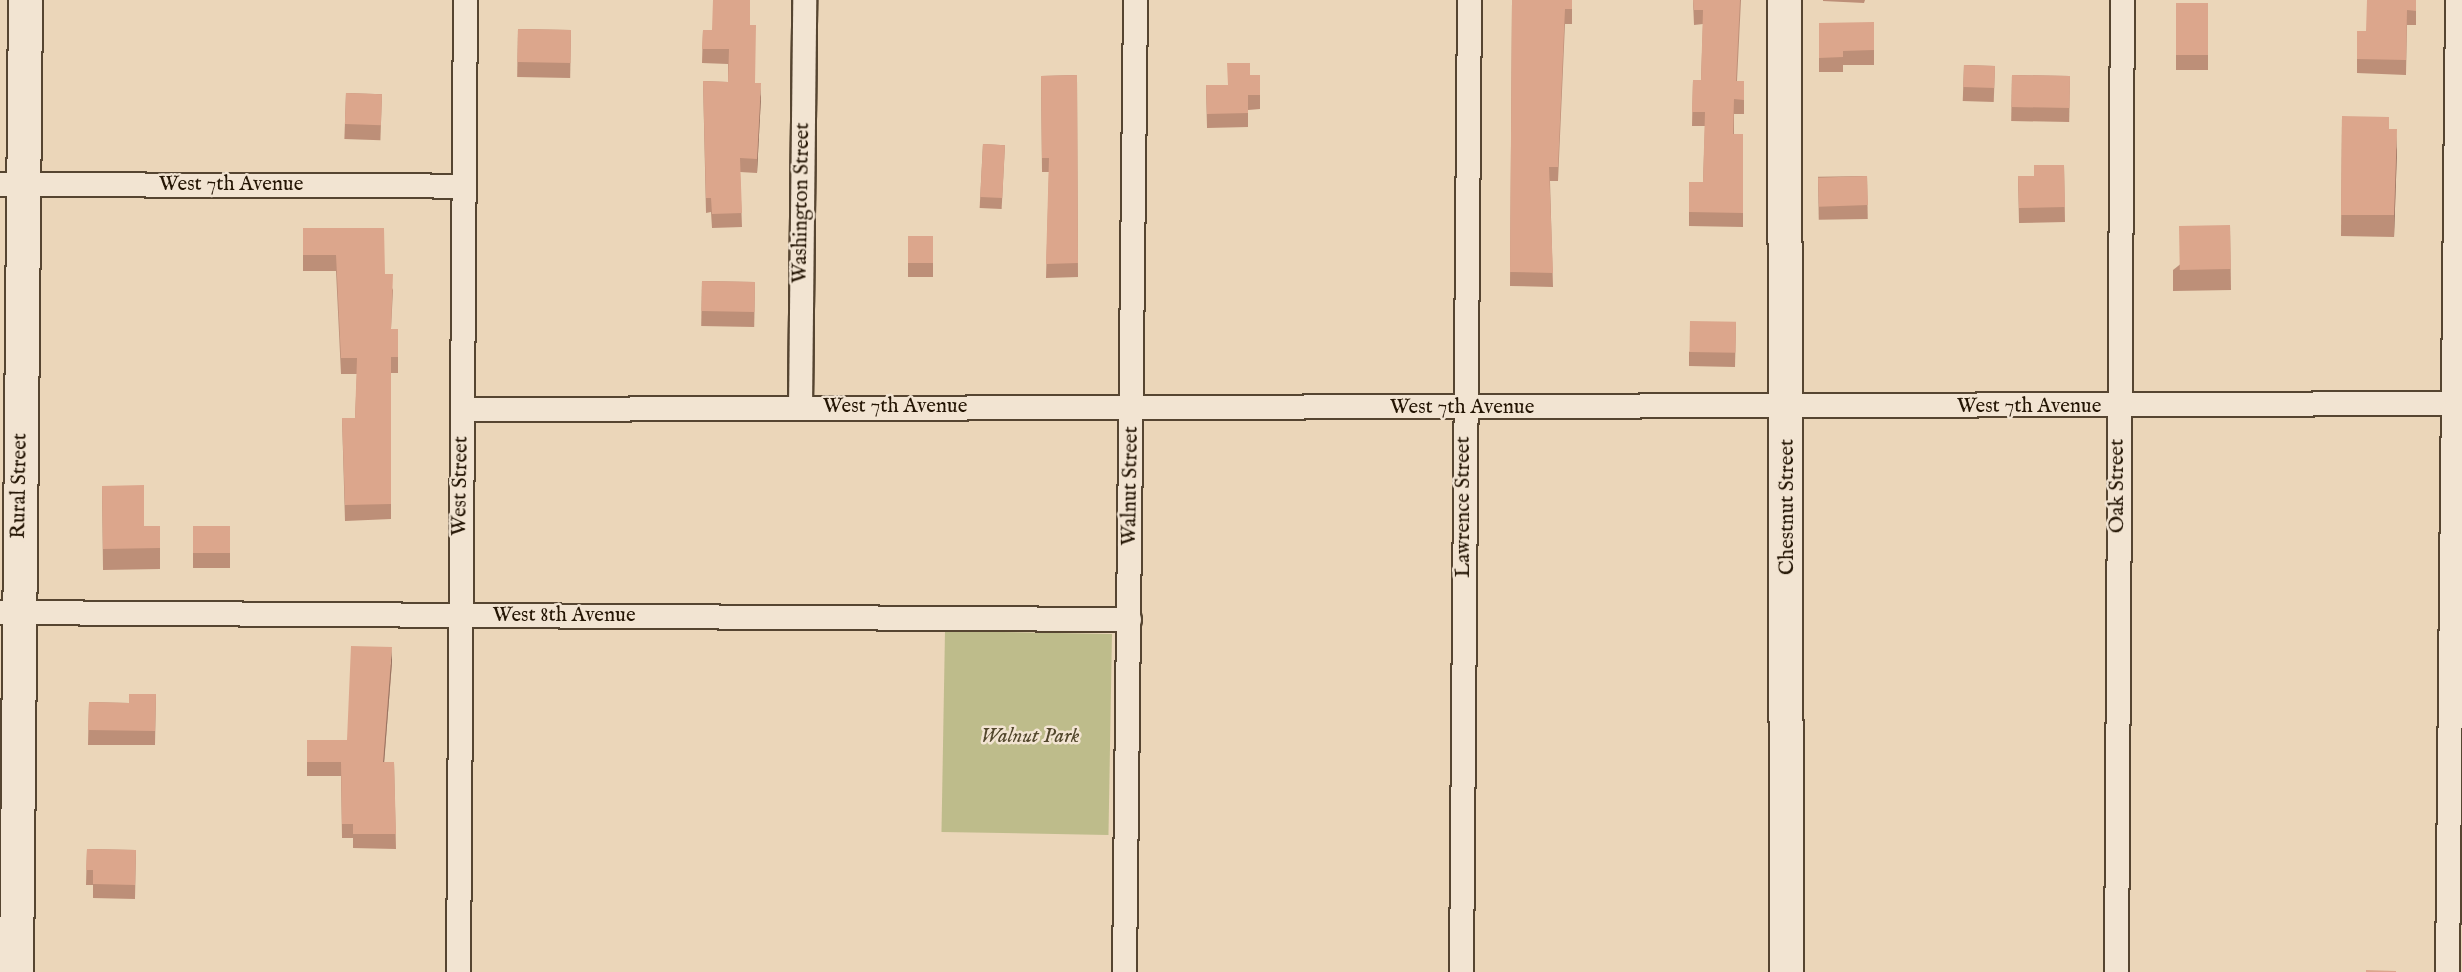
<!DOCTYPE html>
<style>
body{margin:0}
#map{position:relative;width:2462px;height:972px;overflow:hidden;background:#ebd6b9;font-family:"IM FELL English",serif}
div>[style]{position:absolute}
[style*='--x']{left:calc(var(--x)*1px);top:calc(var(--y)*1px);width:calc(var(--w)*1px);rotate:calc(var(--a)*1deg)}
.green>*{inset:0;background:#bebc8b;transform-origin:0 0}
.roads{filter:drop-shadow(2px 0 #564531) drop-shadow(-2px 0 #564531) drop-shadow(0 2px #564531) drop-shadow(0 -2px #564531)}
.street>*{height:23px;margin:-11.5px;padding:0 11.5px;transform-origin:11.5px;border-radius:11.5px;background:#f2e4d2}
.secondary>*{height:33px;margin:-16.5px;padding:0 16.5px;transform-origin:16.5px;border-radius:16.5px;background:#f2e4d2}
.wall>*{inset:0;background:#bd8f78;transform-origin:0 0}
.shaded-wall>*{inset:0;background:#9a7462}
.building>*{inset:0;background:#dca68c;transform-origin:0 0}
span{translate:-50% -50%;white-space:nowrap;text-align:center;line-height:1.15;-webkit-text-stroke:5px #f2e4d2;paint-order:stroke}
.street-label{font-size:21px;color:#241504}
.park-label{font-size:21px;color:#52472c;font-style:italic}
</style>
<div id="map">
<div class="green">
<div style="left:945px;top:631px;width:167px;height:201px;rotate:1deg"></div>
</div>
<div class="roads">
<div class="street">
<div style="--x:0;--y:184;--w:463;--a:0.2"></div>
<div style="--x:800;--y:407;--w:407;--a:-89.4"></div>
<div style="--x:462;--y:409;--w:2000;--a:-0.17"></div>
<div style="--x:0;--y:612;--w:1129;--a:0.36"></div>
<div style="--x:458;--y:972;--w:972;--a:-89.59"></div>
<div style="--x:1124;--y:972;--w:972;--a:-89.35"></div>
<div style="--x:1461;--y:972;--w:972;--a:-89.53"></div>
<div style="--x:2116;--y:972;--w:972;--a:-89.65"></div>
<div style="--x:2447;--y:972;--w:972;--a:-89.41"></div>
</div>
<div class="secondary">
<div style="--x:1784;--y:0;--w:972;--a:89.88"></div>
<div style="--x:16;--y:972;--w:972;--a:-89.47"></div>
</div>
</div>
<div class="wall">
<div style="clip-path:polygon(1512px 0,1572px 0,1572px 24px,1565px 24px,1558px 181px,1550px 181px,1553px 287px,1510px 286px)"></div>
<div style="clip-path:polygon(1693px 0,1741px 0,1737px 81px,1744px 81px,1744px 114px,1734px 114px,1734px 134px,1743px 134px,1743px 227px,1689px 226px,1689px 182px,1703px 182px,1705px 126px,1692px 126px,1693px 80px,1701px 80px,1703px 24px,1694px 25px)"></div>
<div style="clip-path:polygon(1823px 0,1865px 0,1864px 3px,1823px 1px)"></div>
<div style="clip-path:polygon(2416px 0,2416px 25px,2407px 25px,2406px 75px,2357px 73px,2357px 31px,2366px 31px)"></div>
<div style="left:2176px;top:3px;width:32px;height:67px"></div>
<div style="clip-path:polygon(1819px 23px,1874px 50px,1874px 65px,1843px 65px,1843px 72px,1819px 72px)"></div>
<div style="clip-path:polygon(750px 25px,755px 83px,761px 97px,757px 173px,740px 172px,742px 227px,712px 228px,711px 212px,706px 213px,703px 81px,728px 82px,728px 64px,702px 63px,703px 30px,712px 30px)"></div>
<div style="left:518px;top:29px;width:53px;height:48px;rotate:1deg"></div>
<div style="left:1964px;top:65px;width:31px;height:36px;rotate:2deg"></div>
<div style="clip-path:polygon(1077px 75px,1078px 277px,1046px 278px,1049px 172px,1042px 172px,1041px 76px)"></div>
<div style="clip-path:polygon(1250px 75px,1260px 95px,1260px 109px,1248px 110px,1248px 127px,1207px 128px,1206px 85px,1228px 85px)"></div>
<div style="left:2012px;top:75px;width:58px;height:46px;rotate:1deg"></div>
<div style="left:346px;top:93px;width:36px;height:46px;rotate:2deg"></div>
<div style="clip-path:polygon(2342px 116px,2389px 129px,2397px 150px,2394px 237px,2341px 236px)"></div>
<div style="left:983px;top:144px;width:22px;height:64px;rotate:3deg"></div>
<div style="clip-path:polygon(2064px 165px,2065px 222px,2019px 223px,2018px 176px,2034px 176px)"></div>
<div style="left:1867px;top:176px;width:43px;height:49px;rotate:89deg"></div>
<div style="clip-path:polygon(2230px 225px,2231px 290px,2173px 291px,2173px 270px)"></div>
<div style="clip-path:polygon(303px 228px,385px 274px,393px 290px,391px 329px,398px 329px,398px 373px,391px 373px,391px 519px,345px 521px,342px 418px,355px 418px,357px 374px,341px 374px,336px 271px,303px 271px)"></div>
<div style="left:933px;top:236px;width:41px;height:25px;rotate:90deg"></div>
<div style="left:702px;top:281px;width:53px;height:45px;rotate:1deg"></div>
<div style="clip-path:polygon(1736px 322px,1735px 367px,1689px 366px,1689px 352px)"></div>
<div style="clip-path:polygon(102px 486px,144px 526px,160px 526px,160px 569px,103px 570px)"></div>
<div style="left:193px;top:526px;width:37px;height:42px"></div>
<div style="clip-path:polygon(392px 662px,384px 762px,394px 762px,396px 849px,353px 848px,353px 838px,342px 838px,341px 776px,307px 776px,307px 740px,347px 740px)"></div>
<div style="clip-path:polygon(156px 694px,155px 745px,88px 745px,89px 702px,129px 703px)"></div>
<div style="clip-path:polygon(87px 849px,136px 850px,135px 899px,93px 898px,93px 885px,86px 885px)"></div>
</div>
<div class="shaded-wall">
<div style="clip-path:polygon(761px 83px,761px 97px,757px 173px,757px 159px)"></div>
<div style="clip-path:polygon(2397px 129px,2397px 150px,2394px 237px,2394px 215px)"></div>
<div style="clip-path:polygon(392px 647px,392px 662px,383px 777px,383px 762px)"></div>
</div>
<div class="building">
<div style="clip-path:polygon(713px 0,750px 0,750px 25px,756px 25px,755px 83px,761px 83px,757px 159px,740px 158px,742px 213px,712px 214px,711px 198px,706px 198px,703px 81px,728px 82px,729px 49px,702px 49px,703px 30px,712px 30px)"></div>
<div style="clip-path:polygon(1512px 0,1572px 0,1572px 9px,1565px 9px,1558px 167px,1549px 167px,1553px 273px,1510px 272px)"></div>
<div style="clip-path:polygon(1693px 0,1740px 0,1736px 81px,1744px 81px,1744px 100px,1734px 99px,1733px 134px,1743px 134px,1743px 213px,1689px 212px,1689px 182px,1703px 182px,1705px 112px,1692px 112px,1693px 80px,1701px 80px,1703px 10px,1694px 10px)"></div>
<div style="clip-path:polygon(2367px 0,2416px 0,2416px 11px,2407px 10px,2406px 60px,2357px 59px,2357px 31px,2366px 31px)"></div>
<div style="left:2176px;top:3px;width:32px;height:52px"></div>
<div style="clip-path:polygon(1874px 22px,1874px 50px,1843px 51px,1843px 57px,1819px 58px,1819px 23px)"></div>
<div style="left:518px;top:29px;width:53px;height:33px;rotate:1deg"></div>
<div style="clip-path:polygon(1227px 63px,1250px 63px,1250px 75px,1260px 75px,1260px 95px,1248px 95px,1248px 113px,1207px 114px,1206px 85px,1228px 85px)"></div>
<div style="left:1964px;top:65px;width:31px;height:22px;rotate:2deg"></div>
<div style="clip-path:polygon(1077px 75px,1078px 263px,1046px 264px,1049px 158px,1042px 158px,1041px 76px)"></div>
<div style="left:2012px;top:75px;width:58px;height:32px;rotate:1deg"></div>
<div style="left:346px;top:93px;width:36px;height:31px;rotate:2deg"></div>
<div style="clip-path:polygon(2342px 116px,2389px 117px,2389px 129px,2397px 129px,2394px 215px,2341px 215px)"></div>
<div style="left:983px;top:144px;width:22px;height:53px;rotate:3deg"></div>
<div style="clip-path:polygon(2034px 165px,2064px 165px,2065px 207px,2019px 208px,2018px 176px,2034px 176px)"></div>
<div style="left:1867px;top:176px;width:29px;height:49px;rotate:88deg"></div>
<div style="left:2230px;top:225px;width:44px;height:51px;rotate:89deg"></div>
<div style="clip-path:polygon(303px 228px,384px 228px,385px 274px,393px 274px,391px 329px,398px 329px,398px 357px,391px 357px,391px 504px,345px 505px,342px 418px,355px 418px,357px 358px,341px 358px,336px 255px,303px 255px)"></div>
<div style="left:933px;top:236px;width:27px;height:25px;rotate:90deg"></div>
<div style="left:702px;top:281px;width:53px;height:30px;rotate:1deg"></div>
<div style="left:1690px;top:321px;width:46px;height:31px;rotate:1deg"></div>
<div style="clip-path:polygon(144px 485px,144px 526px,160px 526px,160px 548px,103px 549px,102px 486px)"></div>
<div style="left:193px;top:526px;width:37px;height:27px"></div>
<div style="clip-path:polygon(351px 646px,392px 647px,383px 762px,394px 762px,396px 834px,353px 834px,353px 824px,342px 824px,341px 762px,307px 762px,307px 740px,347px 740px)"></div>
<div style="clip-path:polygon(129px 694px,156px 694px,155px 731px,88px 730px,89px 702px,129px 703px)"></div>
<div style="clip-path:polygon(87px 849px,136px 850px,135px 885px,93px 884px,93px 870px,86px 870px)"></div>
<div style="clip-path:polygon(2366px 970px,2396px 971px,2396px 972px,2366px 972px)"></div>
</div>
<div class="street-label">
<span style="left:231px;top:185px">West 7th Avenue</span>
<span style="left:802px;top:203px;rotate:-89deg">Washington Street</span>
<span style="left:895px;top:407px">West 7th Avenue</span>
<span style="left:2029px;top:407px">West 7th Avenue</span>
<span style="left:1462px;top:408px">West 7th Avenue</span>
<span style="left:20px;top:486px;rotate:-89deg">Rural Street</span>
<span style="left:461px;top:486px;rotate:-89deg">West Street</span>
<span style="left:1131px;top:486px;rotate:-89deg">Walnut Street</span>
<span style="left:2118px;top:486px;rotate:-90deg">Oak Street</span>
<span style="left:1464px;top:507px;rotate:-90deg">Lawrence Street</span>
<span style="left:1788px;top:507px;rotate:-90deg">Chestnut Street</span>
<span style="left:564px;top:616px">West 8th Avenue</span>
</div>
<div class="park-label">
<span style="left:1030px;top:737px">Walnut Park</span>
</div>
</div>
